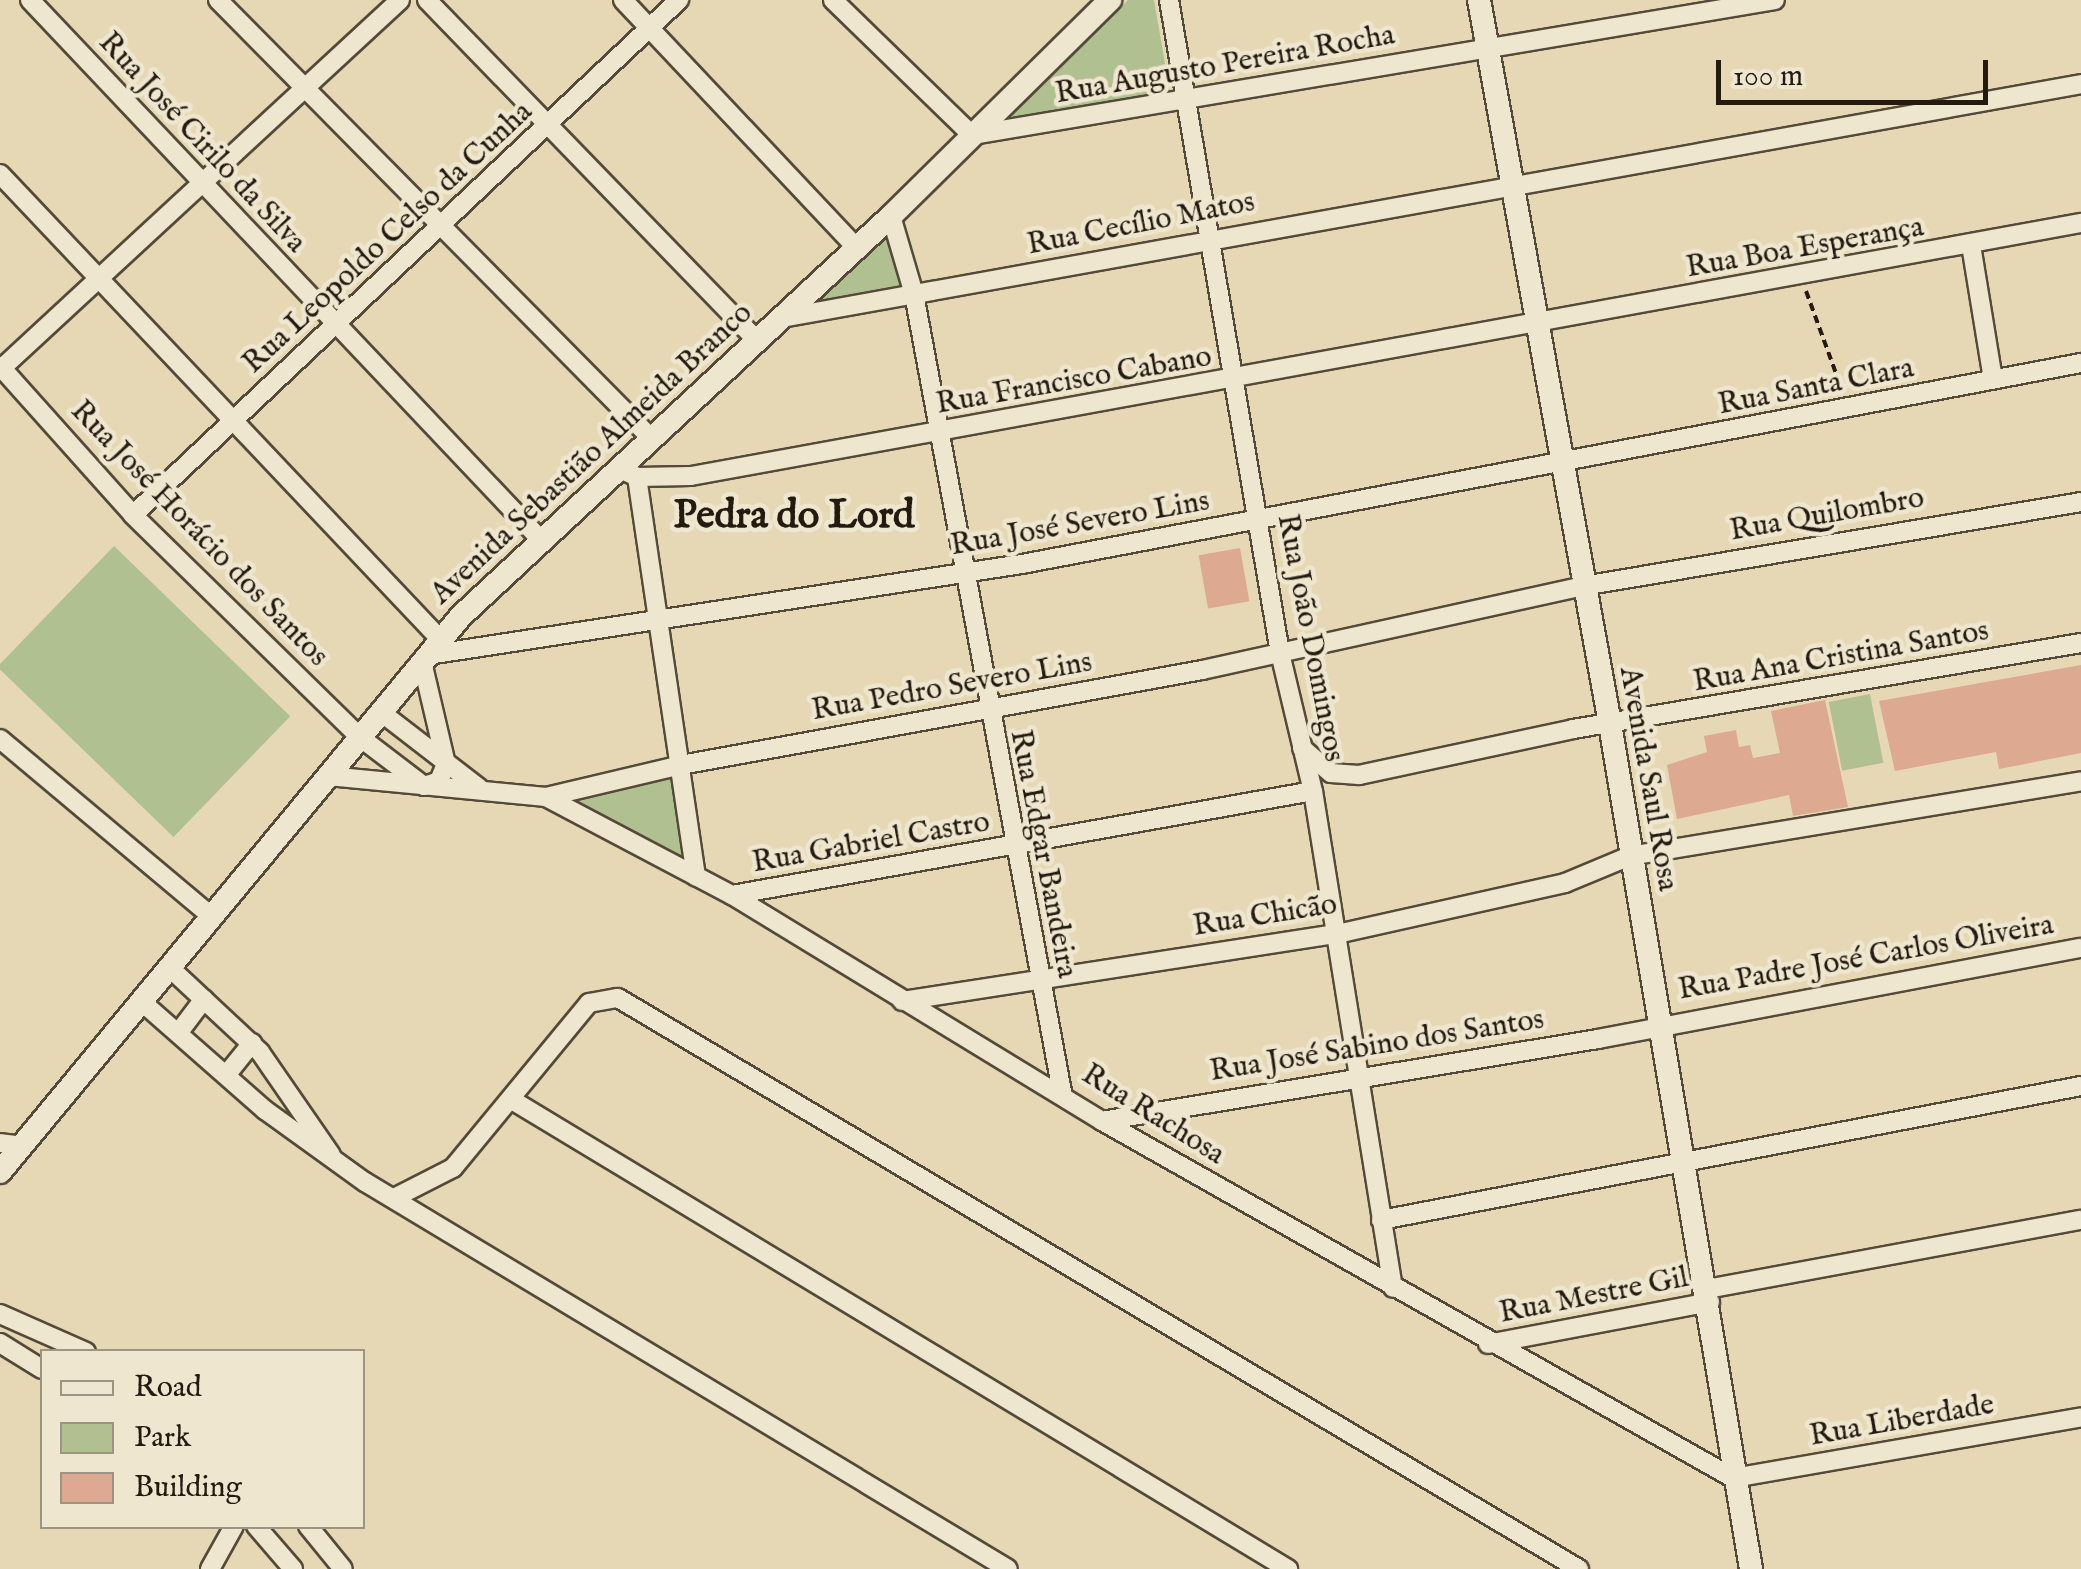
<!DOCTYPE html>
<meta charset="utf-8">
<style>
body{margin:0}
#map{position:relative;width:2081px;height:1569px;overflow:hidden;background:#e6d8b5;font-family:"IM FELL English",serif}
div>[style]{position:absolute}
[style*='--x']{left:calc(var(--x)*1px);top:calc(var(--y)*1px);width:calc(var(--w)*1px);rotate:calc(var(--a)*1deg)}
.green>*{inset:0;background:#b1c091;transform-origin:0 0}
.building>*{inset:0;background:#dda990;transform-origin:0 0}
.path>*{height:4px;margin-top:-2px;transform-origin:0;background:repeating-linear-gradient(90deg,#251a10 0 8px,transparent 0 13px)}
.roads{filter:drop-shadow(2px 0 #554a39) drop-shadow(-2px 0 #554a39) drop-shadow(0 2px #554a39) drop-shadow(0 -2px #554a39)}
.minor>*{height:18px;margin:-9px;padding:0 9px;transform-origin:9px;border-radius:9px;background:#efe6cf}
.tertiary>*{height:22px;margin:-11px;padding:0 11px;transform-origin:11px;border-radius:11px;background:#efe6cf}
span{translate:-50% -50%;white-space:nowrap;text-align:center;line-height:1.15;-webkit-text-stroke:9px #efe6cf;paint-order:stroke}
.street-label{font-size:30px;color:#251a10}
.district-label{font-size:40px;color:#251a10;font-weight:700}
.legend{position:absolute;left:40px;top:1349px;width:325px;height:180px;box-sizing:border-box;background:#efe6cf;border:2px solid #9e9483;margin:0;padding:12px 18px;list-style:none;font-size:30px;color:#251a10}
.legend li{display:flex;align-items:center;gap:20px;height:50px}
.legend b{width:50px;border:2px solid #9e9483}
.scale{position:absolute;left:1716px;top:60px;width:272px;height:45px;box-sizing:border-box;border:5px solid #251a10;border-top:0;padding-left:12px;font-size:30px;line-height:35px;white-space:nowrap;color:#251a10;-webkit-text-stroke:8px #efe6cf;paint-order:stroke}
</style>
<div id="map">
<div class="green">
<div style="clip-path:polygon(1128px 0,1154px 0,1170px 92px,1014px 120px,1012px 115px)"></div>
<div style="clip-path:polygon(888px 237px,903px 287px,811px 306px)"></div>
<div style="left:114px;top:546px;width:245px;height:168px;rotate:44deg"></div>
<div style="left:1870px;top:694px;width:70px;height:42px;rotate:79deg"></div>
<div style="clip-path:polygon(672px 774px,686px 863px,565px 800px)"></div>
</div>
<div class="building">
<div style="left:1240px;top:548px;width:54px;height:42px;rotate:80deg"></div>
<div style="clip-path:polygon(2081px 665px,2081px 753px,1999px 769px,1996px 752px,1895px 771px,1879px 701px)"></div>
<div style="clip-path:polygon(1825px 700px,1848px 807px,1793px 816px,1789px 795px,1677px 819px,1667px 765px,1707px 752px,1704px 736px,1736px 730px,1739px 747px,1750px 745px,1753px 758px,1780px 753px,1771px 711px)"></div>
</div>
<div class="path">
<div style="--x:1806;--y:291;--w:105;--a:70"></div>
</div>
<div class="roads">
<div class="minor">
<div style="--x:30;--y:0;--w:743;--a:46.58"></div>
<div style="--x:218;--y:0;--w:616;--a:45.33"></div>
<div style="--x:427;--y:0;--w:475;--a:45.9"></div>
<div style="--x:623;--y:0;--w:340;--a:46.7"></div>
<div style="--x:833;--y:0;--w:194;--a:44.2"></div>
<div style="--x:972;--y:135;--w:814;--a:-9.54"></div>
<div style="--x:1169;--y:0;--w:662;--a:80.35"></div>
<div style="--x:1280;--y:653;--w:142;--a:76.6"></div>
<div style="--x:1313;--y:791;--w:503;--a:80.86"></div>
<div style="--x:0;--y:174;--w:640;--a:46.58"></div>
<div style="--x:891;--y:216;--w:81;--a:73.6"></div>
<div style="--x:914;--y:294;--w:812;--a:79.49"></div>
<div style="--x:1971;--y:245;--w:136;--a:80.7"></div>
<div style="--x:782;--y:318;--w:1320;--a:-10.21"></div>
<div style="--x:0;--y:366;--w:200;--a:48.2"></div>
<div style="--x:133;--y:515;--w:319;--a:44.4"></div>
<div style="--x:361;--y:738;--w:79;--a:37.3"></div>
<div style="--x:424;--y:786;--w:16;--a:-18"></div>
<div style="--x:439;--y:781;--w:18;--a:-68"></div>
<div style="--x:446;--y:764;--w:105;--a:-103.2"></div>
<div style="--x:2;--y:368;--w:542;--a:-42.76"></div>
<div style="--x:618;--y:468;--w:21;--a:25"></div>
<div style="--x:637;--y:477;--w:54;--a:-1.1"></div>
<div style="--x:691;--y:476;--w:1413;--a:-10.32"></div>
<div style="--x:637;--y:477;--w:404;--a:81.6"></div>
<div style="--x:133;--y:515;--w:751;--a:-43.33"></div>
<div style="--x:428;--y:655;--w:601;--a:-8.71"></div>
<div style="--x:1022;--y:564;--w:1078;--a:-10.75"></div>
<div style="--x:382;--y:713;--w:123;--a:37.7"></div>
<div style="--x:0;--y:739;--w:278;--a:40"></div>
<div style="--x:1302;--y:748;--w:38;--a:41"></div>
<div style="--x:1331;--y:773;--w:28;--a:4"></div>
<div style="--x:1359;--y:775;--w:219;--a:-12.1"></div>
<div style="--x:1573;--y:729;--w:515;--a:-9.61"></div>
<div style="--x:328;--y:776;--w:219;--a:5.5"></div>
<div style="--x:546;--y:797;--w:139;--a:-13.3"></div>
<div style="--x:681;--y:765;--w:530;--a:-10.33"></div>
<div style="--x:1202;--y:670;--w:390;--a:-12.4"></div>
<div style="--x:1583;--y:586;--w:505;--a:-9.57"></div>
<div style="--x:546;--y:797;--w:210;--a:27.8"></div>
<div style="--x:732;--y:895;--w:434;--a:31.4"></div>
<div style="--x:1102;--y:1121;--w:725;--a:29.5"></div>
<div style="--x:1733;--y:1478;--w:353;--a:-9.9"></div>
<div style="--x:732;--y:895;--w:590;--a:-10.15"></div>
<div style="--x:170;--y:968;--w:123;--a:43"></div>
<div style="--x:260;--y:1052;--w:125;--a:55.4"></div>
<div style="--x:902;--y:1001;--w:440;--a:-8.8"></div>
<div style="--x:1337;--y:934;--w:234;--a:-12.6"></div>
<div style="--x:1565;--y:883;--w:70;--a:-22.6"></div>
<div style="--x:1630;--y:856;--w:457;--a:-9.4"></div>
<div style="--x:142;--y:1002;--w:164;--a:41.3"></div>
<div style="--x:265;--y:1110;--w:123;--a:35.8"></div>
<div style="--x:365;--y:1182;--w:750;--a:31.04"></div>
<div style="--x:179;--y:1032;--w:41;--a:-52.9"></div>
<div style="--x:227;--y:1074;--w:40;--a:-51"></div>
<div style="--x:512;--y:1100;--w:907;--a:31.15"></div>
<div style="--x:1102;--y:1121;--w:503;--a:-9.39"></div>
<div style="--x:1598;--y:1039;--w:491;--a:-10.7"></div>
<div style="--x:0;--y:1143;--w:23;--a:7"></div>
<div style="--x:394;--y:1198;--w:66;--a:-27"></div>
<div style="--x:453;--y:1168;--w:214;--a:-50.5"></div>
<div style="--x:589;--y:1003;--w:29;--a:-10"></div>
<div style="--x:618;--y:998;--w:1118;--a:30.72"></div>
<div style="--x:1381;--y:1220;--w:713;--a:-10.84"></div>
<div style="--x:1707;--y:1289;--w:380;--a:-10.5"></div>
<div style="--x:0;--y:1314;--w:94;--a:23.8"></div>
<div style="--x:0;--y:1343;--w:49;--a:31.8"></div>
<div style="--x:1488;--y:1344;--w:226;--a:-10.7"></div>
<div style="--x:256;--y:1526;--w:57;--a:49.3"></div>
<div style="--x:308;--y:1526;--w:55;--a:50.9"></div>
<div style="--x:210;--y:1569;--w:49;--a:-60.8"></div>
</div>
<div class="tertiary">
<div style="--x:1479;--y:0;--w:736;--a:79.74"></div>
<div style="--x:1610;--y:724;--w:857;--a:80.53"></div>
<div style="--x:0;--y:1172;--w:722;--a:-50.34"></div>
<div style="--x:461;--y:616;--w:587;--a:-42.93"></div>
<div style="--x:891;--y:216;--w:308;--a:-44.6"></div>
</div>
</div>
<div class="street-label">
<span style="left:1225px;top:65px;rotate:-10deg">Rua Augusto Pereira Rocha</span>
<span style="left:202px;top:143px;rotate:47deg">Rua José Cirilo da Silva</span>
<span style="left:1141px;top:224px;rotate:-11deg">Rua Cecílio Matos</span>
<span style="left:388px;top:238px;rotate:-43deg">Rua Leopoldo Celso da Cunha</span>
<span style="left:1805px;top:248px;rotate:-10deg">Rua Boa Esperança</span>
<span style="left:1074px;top:381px;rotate:-10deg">Rua Francisco Cabano</span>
<span style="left:1816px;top:387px;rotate:-11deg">Rua Santa Clara</span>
<span style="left:592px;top:454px;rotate:-43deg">Avenida Sebastião Almeida Branco</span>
<span style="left:1827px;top:515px;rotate:-10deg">Rua Quilombro</span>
<span style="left:1080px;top:524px;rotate:-10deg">Rua José Severo Lins</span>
<span style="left:199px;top:534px;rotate:46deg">Rua José Horácio dos Santos</span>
<span style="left:1310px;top:638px;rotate:79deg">Rua João Domingos</span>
<span style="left:1841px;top:657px;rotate:-10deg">Rua Ana Cristina Santos</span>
<span style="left:952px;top:687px;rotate:-10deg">Rua Pedro Severo Lins</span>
<span style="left:1648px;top:779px;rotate:80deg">Avenida Saul Rosa</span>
<span style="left:871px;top:843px;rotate:-10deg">Rua Gabriel Castro</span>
<span style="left:1043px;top:854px;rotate:79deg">Rua Edgar Bandeira</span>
<span style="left:1265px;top:916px;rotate:-9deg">Rua Chicão</span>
<span style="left:1866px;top:958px;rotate:-10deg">Rua Padre José Carlos Oliveira</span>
<span style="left:1377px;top:1046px;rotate:-9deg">Rua José Sabino dos Santos</span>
<span style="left:1153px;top:1115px;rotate:32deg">Rua Rachosa</span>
<span style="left:1594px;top:1296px;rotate:-11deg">Rua Mestre Gil</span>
<span style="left:1902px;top:1421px;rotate:-10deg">Rua Liberdade</span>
</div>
<div class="district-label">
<span style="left:794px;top:517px">Pedra do Lord</span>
</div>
<ul class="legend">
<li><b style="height:12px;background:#efe6cf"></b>Road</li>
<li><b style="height:28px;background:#b1c091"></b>Park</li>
<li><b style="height:28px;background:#dda990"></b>Building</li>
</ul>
<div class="scale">100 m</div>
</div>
